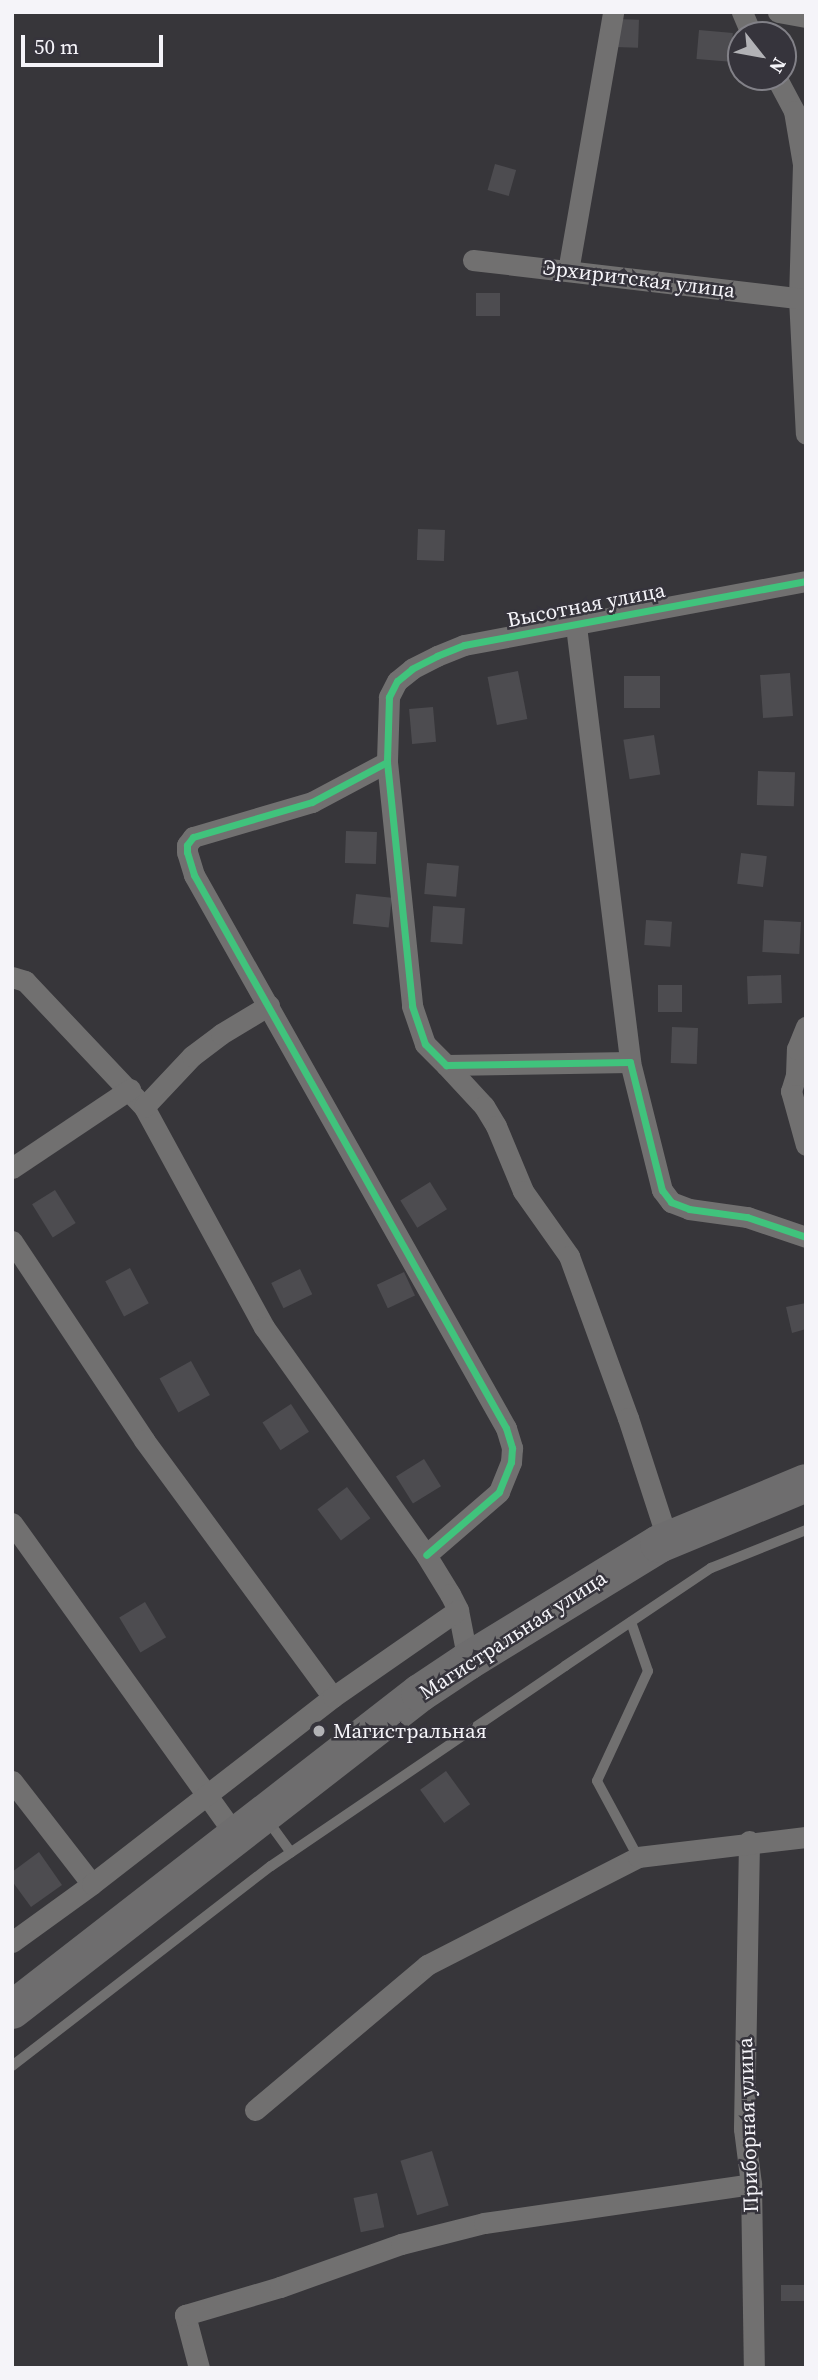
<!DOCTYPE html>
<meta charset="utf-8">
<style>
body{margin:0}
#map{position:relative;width:818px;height:2380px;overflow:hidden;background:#37363a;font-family:"Source Serif 4",serif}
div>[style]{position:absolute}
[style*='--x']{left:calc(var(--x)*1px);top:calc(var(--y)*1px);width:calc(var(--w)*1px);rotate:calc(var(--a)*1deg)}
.building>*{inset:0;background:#4d4c50;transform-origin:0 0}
.lane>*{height:10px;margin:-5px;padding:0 5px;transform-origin:5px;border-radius:5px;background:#717070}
.street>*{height:21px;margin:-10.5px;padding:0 10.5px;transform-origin:10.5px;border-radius:10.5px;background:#717070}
.highway>*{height:38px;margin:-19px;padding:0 19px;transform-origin:19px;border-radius:19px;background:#6e6d6e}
.cycleway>*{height:7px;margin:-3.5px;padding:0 3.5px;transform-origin:3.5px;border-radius:3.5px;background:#40c37c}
.dots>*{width:19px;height:19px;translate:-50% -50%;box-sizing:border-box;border:4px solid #36343c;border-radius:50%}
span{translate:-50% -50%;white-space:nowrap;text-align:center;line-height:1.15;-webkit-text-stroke:5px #36343c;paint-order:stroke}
.street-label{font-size:21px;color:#f5f4f9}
.poi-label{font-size:21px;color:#f5f4f9}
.left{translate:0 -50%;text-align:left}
.frame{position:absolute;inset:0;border:14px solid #f5f4f9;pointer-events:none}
.north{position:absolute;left:727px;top:21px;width:70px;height:70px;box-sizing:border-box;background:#36343c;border:2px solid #828188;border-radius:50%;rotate:121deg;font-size:19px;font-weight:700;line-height:28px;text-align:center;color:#f5f4f9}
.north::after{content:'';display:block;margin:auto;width:24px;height:32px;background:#b2b2b6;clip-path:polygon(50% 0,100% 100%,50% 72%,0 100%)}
.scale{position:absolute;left:21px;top:35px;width:142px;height:32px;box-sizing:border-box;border:4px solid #f5f4f9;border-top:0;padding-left:9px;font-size:21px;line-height:24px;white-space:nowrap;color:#f5f4f9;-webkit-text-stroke:5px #36343c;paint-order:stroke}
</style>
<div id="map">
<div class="building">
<div style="left:616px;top:19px;width:23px;height:28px;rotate:2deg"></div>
<div style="left:699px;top:30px;width:34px;height:29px;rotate:5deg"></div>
<div style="left:495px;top:164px;width:22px;height:27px;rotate:16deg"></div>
<div style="left:500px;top:293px;width:23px;height:24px;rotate:90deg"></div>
<div style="left:418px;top:529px;width:27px;height:31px;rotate:2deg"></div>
<div style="left:518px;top:671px;width:49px;height:31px;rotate:79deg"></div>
<div style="left:790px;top:673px;width:43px;height:30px;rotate:86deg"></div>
<div style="left:624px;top:676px;width:36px;height:32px"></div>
<div style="left:433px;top:707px;width:35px;height:24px;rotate:85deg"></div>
<div style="left:654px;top:735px;width:40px;height:31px;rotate:81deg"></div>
<div style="left:758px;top:771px;width:37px;height:34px;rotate:2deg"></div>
<div style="left:346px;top:831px;width:31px;height:32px;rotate:2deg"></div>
<div style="left:741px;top:853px;width:26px;height:31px;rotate:7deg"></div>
<div style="left:427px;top:863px;width:32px;height:31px;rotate:5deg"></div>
<div style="left:356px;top:894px;width:36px;height:30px;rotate:6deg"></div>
<div style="left:433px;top:906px;width:32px;height:36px;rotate:4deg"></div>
<div style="left:646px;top:920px;width:26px;height:25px;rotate:4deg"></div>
<div style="left:764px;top:920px;width:37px;height:32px;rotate:3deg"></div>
<div style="left:781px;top:975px;width:28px;height:34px;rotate:88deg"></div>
<div style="left:658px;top:985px;width:24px;height:27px"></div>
<div style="left:672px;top:1027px;width:26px;height:36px;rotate:2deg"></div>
<div style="left:430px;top:1182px;width:32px;height:35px;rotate:58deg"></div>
<div style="left:55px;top:1190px;width:39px;height:27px;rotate:58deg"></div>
<div style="left:130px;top:1268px;width:40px;height:28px;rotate:62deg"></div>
<div style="left:300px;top:1269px;width:28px;height:32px;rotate:64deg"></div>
<div style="left:404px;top:1272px;width:26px;height:30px;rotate:65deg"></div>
<div style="clip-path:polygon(806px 1303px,806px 1329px,792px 1333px,786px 1307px)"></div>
<div style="left:191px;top:1361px;width:39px;height:36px;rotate:61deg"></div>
<div style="left:291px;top:1404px;width:33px;height:34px;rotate:57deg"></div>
<div style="left:424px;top:1459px;width:32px;height:33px;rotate:58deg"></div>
<div style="left:347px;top:1487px;width:39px;height:37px;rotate:53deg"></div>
<div style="left:145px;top:1602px;width:41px;height:30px;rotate:59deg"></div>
<div style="left:446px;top:1771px;width:41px;height:32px;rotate:54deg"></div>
<div style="clip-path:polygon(39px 1852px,62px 1885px,31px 1907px,12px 1881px,12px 1872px)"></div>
<div style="left:432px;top:2151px;width:57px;height:33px;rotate:73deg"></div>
<div style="left:377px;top:2193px;width:35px;height:24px;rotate:78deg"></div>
<div style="left:806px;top:2285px;width:16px;height:25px;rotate:90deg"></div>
</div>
<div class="lane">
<div style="--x:631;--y:1622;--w:52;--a:70.9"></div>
<div style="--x:648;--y:1671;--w:121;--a:114.9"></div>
<div style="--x:597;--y:1781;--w:86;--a:61.7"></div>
<div style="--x:268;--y:1821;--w:39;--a:54"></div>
<div style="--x:12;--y:2066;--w:327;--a:-37.7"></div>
<div style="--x:271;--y:1866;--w:356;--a:-34.2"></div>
<div style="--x:565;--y:1666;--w:176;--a:-33.9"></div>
<div style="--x:711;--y:1568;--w:102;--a:-21.8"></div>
</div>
<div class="street">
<div style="--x:742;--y:12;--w:25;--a:67"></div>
<div style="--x:778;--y:12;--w:28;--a:10"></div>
<div style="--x:776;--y:77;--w:38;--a:62"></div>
<div style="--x:794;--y:111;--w:54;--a:80.4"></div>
<div style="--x:803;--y:164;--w:134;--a:91.7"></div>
<div style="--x:799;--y:298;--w:136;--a:87.1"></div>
<div style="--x:473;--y:260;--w:335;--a:6.7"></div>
<div style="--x:568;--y:271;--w:263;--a:-80.1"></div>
<div style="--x:806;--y:581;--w:348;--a:169.4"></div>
<div style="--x:464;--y:645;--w:29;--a:158"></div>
<div style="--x:437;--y:656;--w:28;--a:153"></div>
<div style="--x:412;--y:669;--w:19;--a:141"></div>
<div style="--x:397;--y:681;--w:18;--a:117"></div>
<div style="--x:389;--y:697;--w:65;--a:91.8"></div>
<div style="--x:387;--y:762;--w:245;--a:84.1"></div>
<div style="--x:412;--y:1006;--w:40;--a:71.1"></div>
<div style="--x:425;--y:1044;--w:30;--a:45"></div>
<div style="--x:446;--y:1065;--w:184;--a:-0.9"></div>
<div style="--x:630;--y:1062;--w:132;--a:76"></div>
<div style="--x:662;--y:1190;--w:15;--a:53"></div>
<div style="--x:671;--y:1202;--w:19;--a:21"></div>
<div style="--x:689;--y:1209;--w:59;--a:7.9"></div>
<div style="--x:747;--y:1217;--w:62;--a:18.7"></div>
<div style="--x:576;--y:626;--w:439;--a:82.9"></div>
<div style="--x:387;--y:762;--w:85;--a:151.9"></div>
<div style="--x:312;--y:802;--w:124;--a:163.6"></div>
<div style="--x:193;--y:837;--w:10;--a:127"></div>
<div style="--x:187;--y:845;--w:7;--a:90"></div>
<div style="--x:187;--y:852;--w:24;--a:73"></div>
<div style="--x:194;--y:875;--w:635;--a:60.57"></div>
<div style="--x:506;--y:1428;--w:21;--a:73"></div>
<div style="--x:512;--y:1448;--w:14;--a:94"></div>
<div style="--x:511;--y:1462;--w:32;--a:112"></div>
<div style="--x:499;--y:1492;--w:96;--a:139.2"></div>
<div style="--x:12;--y:977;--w:14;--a:17"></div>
<div style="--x:25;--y:981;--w:173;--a:46.6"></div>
<div style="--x:144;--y:1107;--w:251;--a:61.4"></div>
<div style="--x:264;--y:1327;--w:280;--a:54.6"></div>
<div style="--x:426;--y:1555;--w:46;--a:58.4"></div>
<div style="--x:450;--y:1594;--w:18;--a:63"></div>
<div style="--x:458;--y:1610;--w:52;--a:78.9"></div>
<div style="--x:446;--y:1065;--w:56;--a:47.2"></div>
<div style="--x:484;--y:1106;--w:23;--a:59"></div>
<div style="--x:496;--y:1126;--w:70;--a:67.4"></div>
<div style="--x:523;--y:1191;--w:80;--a:54.7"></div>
<div style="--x:569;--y:1256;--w:172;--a:70"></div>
<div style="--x:628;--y:1418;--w:129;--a:72"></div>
<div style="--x:806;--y:1072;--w:10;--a:163"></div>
<div style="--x:796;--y:1075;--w:17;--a:107"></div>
<div style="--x:791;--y:1091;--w:56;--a:74.5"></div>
<div style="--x:796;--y:1075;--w:26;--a:-88"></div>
<div style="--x:797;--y:1049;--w:24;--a:-68"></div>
<div style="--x:144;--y:1107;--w:70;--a:-46.7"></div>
<div style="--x:192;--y:1056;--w:36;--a:-37"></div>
<div style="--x:221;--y:1034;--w:56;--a:-31.1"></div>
<div style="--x:12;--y:1168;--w:142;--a:-33.8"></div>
<div style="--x:12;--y:1241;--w:239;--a:56.4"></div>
<div style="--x:144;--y:1440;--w:319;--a:53.7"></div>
<div style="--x:12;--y:1523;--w:386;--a:54.4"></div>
<div style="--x:12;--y:1781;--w:130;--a:52.2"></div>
<div style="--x:749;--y:1841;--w:288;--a:91"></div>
<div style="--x:744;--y:2129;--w:55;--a:82.7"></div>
<div style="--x:751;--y:2184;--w:184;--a:89.1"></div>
<div style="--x:12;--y:1942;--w:99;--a:-35.9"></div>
<div style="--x:92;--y:1884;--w:305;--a:-37.8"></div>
<div style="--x:333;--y:1697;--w:152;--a:-34.8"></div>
<div style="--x:255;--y:2110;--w:225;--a:-40.1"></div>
<div style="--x:427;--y:1965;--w:237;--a:-27.1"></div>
<div style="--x:638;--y:1857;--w:169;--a:-6.8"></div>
<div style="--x:199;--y:2368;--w:55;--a:-104.8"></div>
<div style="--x:185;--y:2315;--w:99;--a:-16.4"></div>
<div style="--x:280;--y:2287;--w:128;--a:-19.6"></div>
<div style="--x:401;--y:2244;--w:86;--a:-14.2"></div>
<div style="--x:484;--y:2223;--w:270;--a:-8.3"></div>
</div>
<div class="highway">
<div style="--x:12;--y:2010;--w:517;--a:-37.85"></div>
<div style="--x:420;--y:1693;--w:58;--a:-33.7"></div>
<div style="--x:468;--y:1661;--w:224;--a:-31.5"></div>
<div style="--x:659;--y:1544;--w:159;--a:-22.5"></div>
</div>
<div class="cycleway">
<div style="--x:806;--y:581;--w:348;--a:169.4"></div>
<div style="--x:464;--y:645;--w:29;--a:158"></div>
<div style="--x:437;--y:656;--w:28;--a:153"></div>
<div style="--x:412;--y:669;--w:19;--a:141"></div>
<div style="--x:397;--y:681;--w:18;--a:117"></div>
<div style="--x:389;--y:697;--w:65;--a:91.8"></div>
<div style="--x:387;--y:762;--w:245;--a:84.1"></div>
<div style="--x:412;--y:1006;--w:40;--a:71.1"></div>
<div style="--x:425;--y:1044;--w:30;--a:45"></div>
<div style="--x:446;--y:1065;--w:184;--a:-0.9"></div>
<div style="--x:630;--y:1062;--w:132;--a:76"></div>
<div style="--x:662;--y:1190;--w:15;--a:53"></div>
<div style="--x:671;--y:1202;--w:19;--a:21"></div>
<div style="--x:689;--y:1209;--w:59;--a:7.9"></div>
<div style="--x:747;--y:1217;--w:62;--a:18.7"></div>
<div style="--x:387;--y:762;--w:85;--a:151.9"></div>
<div style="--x:312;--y:802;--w:124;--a:163.6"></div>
<div style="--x:193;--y:837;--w:10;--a:127"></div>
<div style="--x:187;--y:845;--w:7;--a:90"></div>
<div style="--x:187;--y:852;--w:24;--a:73"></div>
<div style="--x:194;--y:875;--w:635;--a:60.57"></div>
<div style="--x:506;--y:1428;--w:21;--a:73"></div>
<div style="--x:512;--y:1448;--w:14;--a:94"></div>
<div style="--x:511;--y:1462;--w:32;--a:112"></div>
<div style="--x:499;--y:1492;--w:96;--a:139.2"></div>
</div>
<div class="dots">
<div style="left:319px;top:1731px;background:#b2b2b6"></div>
</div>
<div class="street-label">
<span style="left:639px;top:279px;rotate:7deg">Эрхиритская улица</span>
<span style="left:586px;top:605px;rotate:-11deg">Высотная улица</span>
<span style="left:513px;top:1635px;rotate:-33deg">Магистральная улица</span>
<span style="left:748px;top:2125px;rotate:-92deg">Приборная улица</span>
</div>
<div class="poi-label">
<span class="left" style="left:333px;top:1731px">Магистральная</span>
</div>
<div class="frame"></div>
<div class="north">N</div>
<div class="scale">50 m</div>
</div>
